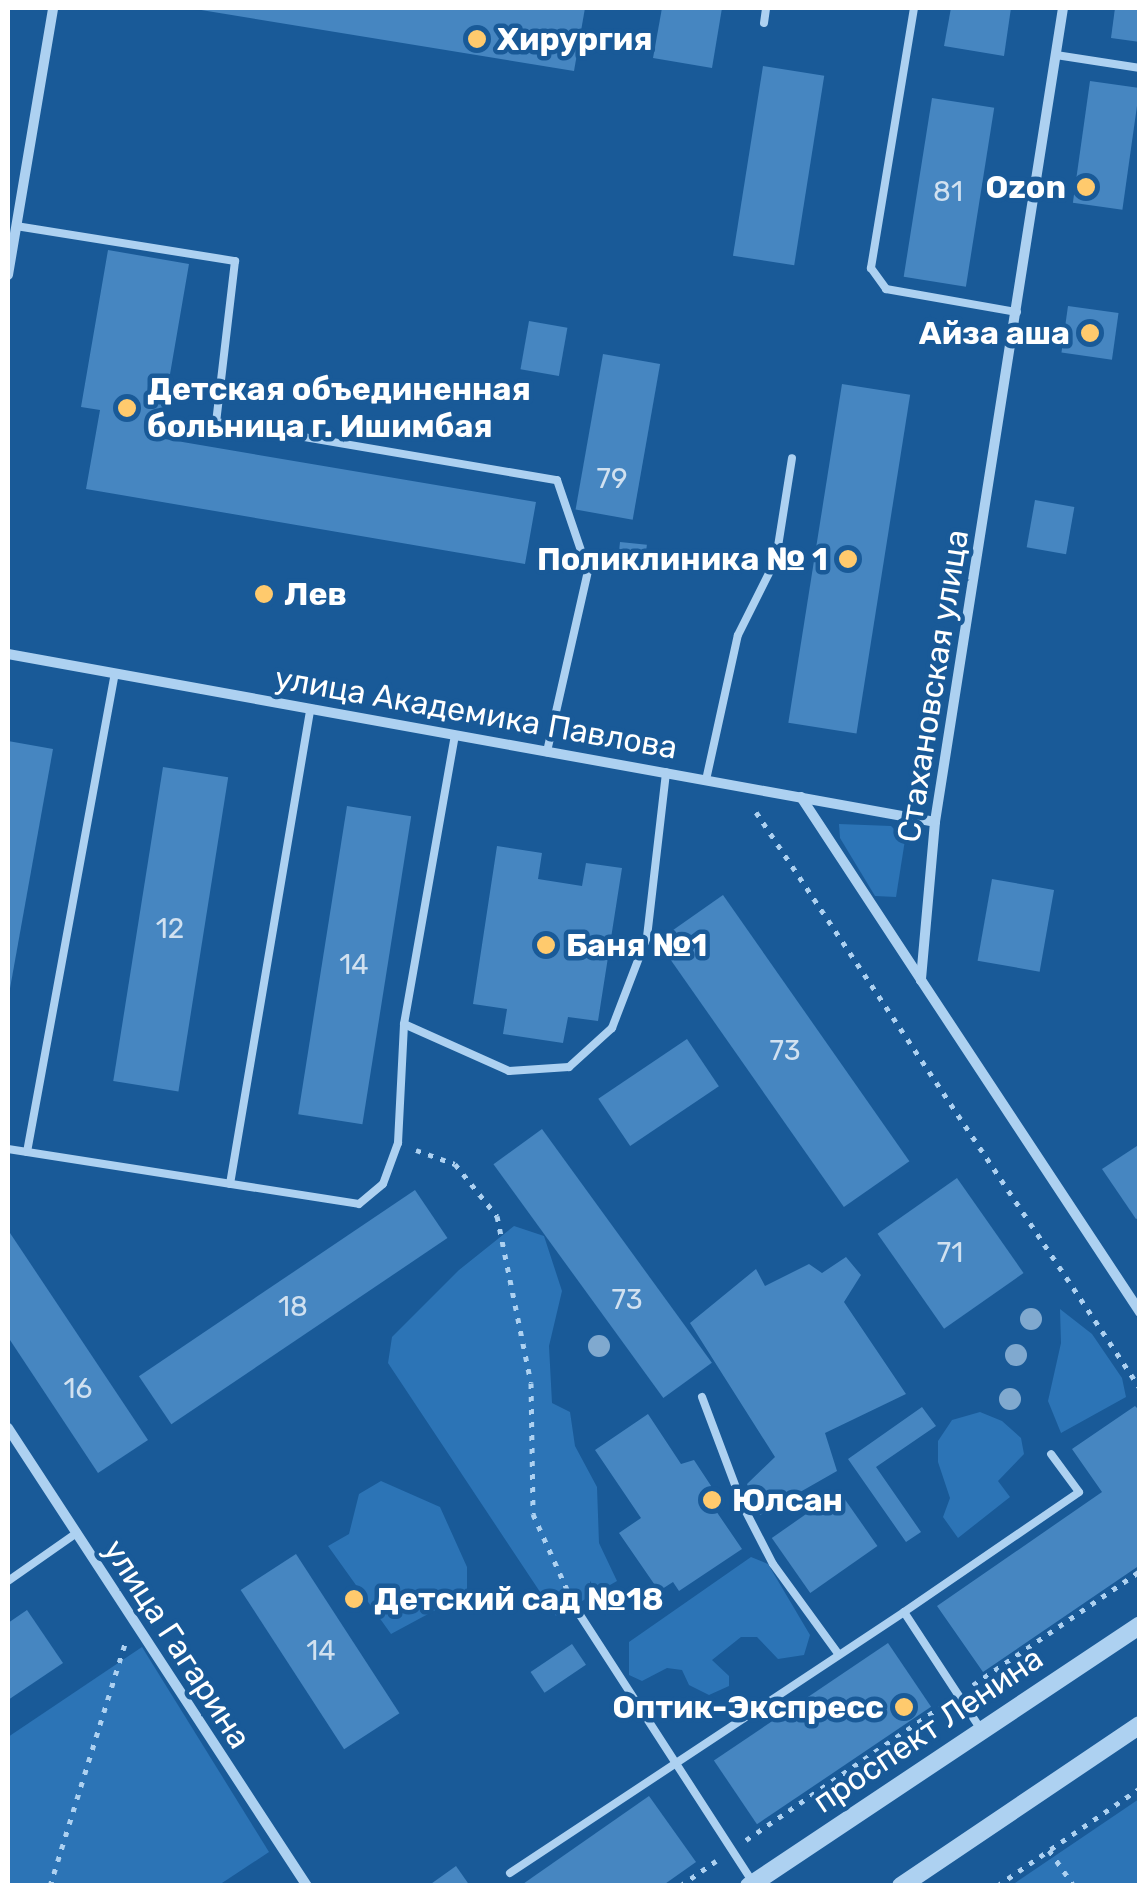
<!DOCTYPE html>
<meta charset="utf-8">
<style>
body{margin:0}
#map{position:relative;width:1147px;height:1893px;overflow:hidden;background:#195a98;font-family:Rubik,sans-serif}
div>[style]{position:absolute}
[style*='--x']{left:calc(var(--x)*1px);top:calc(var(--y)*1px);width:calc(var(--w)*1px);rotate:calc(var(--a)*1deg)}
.green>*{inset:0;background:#2c74b6}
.building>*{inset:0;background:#4686c1;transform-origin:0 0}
.path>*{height:5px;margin-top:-2.5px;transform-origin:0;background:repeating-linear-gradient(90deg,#add1f1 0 5px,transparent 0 13px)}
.service>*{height:8px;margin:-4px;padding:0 4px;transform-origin:4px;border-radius:4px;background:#add1f1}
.minor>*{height:10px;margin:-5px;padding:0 5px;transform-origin:5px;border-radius:5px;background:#add1f1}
.tertiary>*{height:18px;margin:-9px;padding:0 9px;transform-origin:9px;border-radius:9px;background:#add1f1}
.trees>*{width:22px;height:22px;margin:-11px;border-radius:50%;background:#80a9cf}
.dots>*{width:28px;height:28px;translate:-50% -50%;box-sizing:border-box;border:5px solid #195a98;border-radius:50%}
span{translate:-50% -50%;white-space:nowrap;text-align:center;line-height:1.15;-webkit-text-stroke:9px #195a98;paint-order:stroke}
.number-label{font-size:28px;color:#d1e1f0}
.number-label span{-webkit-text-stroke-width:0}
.poi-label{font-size:32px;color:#fff;font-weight:700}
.left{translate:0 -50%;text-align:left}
.right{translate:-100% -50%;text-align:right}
.street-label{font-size:32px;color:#fff}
.frame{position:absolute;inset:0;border:10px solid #fff;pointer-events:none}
</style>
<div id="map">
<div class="green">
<div style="clip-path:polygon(839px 824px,891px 826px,905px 840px,896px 897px,875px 896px,840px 838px)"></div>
<div style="clip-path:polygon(514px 1226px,544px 1236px,562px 1291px,549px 1346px,552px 1403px,570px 1412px,575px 1446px,597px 1487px,599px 1543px,617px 1581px,556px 1616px,388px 1363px,392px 1337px,459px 1270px)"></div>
<div style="clip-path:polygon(1060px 1309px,1092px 1334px,1122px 1378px,1126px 1397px,1061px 1433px,1048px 1401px,1061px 1343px)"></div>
<div style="clip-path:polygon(980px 1412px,1002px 1421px,1021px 1438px,1024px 1454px,998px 1481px,1010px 1497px,958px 1538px,943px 1517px,950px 1498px,938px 1462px,938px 1441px,952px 1420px)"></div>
<div style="clip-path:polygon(381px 1481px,440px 1507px,467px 1567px,467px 1593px,391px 1634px,328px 1546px,349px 1534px,359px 1494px)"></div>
<div style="clip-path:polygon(751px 1557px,768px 1564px,810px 1635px,804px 1655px,778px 1659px,757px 1637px,741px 1637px,712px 1660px,729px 1676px,729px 1686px,709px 1695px,689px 1685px,682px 1670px,667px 1668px,642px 1681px,629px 1675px,629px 1642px)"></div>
<div style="clip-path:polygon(142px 1647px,269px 1852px,219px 1885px,8px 1885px,8px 1737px)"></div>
<div style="clip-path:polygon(1139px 1799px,1139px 1885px,1012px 1885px)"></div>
</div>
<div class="building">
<div style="clip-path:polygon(189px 8px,585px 8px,574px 71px)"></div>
<div style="clip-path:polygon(662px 8px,722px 8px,712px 68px,653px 58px)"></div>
<div style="clip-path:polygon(951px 8px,1011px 8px,1004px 56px,944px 46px)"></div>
<div style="clip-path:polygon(1115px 8px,1140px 8px,1140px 42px,1111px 38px)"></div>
<div style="left:763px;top:66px;width:62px;height:192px;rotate:9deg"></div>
<div style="left:1090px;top:81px;width:50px;height:123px;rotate:8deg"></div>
<div style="left:932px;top:98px;width:63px;height:181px;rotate:9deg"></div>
<div style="clip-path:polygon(108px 250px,189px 264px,159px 438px,536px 502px,525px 564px,86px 489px,100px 410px,81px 407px)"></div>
<div style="left:1068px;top:306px;width:51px;height:47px;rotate:8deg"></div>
<div style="left:529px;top:321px;width:39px;height:49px;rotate:10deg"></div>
<div style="left:603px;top:354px;width:58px;height:158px;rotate:10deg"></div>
<div style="left:842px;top:384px;width:69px;height:343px;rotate:9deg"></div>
<div style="left:1035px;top:500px;width:40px;height:48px;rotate:10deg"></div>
<div style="left:620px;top:542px;width:27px;height:28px;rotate:6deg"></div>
<div style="clip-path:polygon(8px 741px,53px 749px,9px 994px,8px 994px)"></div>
<div style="left:163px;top:767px;width:66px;height:318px;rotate:9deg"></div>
<div style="left:347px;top:806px;width:65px;height:312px;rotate:9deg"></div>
<div style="clip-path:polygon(497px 846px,542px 853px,538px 879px,582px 886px,586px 863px,622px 868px,598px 1021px,568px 1017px,563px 1043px,503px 1034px,507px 1009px,473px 1004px)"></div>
<div style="left:992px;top:879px;width:63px;height:83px;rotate:10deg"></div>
<div style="left:723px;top:895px;width:325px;height:80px;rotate:55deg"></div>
<div style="left:687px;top:1039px;width:57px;height:107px;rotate:56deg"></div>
<div style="left:542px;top:1129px;width:289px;height:60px;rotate:54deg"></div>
<div style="clip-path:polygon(1140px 1144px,1140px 1217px,1136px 1219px,1102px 1169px)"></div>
<div style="left:957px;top:1178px;width:116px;height:97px;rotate:55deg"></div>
<div style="left:415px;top:1190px;width:58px;height:333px;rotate:56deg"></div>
<div style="clip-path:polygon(8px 1230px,148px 1440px,98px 1473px,8px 1337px)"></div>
<div style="clip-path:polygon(846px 1257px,861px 1275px,844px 1302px,906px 1394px,825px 1433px,837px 1471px,760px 1515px,747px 1484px,775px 1457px,690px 1323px,756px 1269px,765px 1286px,809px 1264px,822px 1273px)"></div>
<div style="clip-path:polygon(1135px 1406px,1140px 1411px,1140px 1565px,983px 1672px,937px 1606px,1102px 1492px,1072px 1449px)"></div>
<div style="clip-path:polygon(922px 1407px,936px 1426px,876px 1467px,921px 1532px,906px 1542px,848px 1459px)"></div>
<div style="clip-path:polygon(648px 1414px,681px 1464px,694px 1460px,721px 1501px,714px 1508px,742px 1549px,679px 1591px,673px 1582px,659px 1591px,619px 1533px,641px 1518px,595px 1450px)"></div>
<div style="left:839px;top:1491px;width:67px;height:82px;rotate:55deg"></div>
<div style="left:296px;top:1554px;width:190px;height:66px;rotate:57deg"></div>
<div style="clip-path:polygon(27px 1610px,63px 1663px,8px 1700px,8px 1623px)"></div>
<div style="left:888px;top:1643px;width:77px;height:210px;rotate:56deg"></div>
<div style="left:572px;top:1644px;width:25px;height:50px;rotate:56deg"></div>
<div style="clip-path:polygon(649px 1796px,696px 1862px,662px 1886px,520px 1886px)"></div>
<div style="clip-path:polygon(456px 1866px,470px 1886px,428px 1886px)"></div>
</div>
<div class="path">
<div style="--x:756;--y:812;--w:692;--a:56.31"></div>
<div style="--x:416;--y:1150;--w:41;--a:19.7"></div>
<div style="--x:455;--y:1164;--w:67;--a:51.1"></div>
<div style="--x:497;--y:1216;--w:170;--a:78.5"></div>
<div style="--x:531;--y:1383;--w:131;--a:89.1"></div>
<div style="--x:533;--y:1514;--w:90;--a:65.7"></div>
<div style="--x:973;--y:1685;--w:202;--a:-34.3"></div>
<div style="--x:746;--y:1840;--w:239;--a:-34.4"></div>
<div style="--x:1049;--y:1850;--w:44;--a:55.2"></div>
<div style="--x:50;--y:1886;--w:253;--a:-72.8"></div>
<div style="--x:680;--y:1886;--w:44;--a:-34.8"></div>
<div style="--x:997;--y:1886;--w:173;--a:-34.4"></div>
</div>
<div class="service">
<div style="--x:914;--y:8;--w:264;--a:99.4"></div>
<div style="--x:871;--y:268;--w:26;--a:54"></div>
<div style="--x:886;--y:289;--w:133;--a:10"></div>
<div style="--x:764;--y:23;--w:15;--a:-82"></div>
<div style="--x:1056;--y:55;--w:85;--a:8.8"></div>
<div style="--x:16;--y:226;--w:222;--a:9.1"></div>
<div style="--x:235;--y:261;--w:162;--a:96.7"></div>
<div style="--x:216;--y:422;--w:346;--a:9.7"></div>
<div style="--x:557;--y:480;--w:96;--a:71.2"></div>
<div style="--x:588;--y:571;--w:186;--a:102.8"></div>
<div style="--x:706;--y:780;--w:148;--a:-77.6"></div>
<div style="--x:738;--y:635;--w:85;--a:-63.4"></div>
<div style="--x:776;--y:559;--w:102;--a:-81"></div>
<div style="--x:404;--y:1024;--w:115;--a:24.1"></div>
<div style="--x:509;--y:1071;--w:60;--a:-3.8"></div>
<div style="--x:569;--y:1067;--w:58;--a:-42.2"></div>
<div style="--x:612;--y:1028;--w:97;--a:-69"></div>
<div style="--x:647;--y:937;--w:166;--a:-83.4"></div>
<div style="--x:8;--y:1149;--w:355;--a:8.9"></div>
<div style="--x:359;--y:1204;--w:31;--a:-40"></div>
<div style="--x:383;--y:1184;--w:44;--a:-69.9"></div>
<div style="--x:398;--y:1143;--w:119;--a:-87.1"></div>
<div style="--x:404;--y:1024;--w:292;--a:-80"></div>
<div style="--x:27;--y:1152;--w:487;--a:-79.6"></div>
<div style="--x:230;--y:1184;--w:482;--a:-80.4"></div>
<div style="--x:702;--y:1397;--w:116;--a:69.4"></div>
<div style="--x:743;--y:1506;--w:65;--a:62.7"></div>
<div style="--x:773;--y:1564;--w:112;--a:54"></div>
<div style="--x:8;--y:1581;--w:82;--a:-35"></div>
<div style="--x:578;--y:1612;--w:322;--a:57.1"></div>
<div style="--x:904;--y:1612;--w:212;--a:-34.4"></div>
<div style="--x:1079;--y:1492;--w:47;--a:-126.4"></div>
<div style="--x:510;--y:1873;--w:473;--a:-33.5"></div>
<div style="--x:904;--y:1612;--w:139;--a:56.8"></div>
</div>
<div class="minor">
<div style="--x:1063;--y:8;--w:824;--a:98.94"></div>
<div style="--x:935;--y:822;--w:159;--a:95.1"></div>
<div style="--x:921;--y:980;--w:398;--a:56.6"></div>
<div style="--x:8;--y:275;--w:271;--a:-80.4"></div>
<div style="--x:8;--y:654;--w:942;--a:10.27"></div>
<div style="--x:801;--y:797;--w:219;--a:56.7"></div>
<div style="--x:8;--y:1428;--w:547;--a:56.86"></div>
</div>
<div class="tertiary">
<div style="--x:749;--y:1886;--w:470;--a:-33.7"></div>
<div style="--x:901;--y:1886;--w:288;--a:-34"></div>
</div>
<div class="trees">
<div style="left:1031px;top:1319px"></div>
<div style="left:599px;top:1346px"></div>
<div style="left:1016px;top:1355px"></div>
<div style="left:1010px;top:1399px"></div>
</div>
<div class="dots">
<div style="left:477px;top:39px;background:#ffca6d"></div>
<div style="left:1086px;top:187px;background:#ffca6d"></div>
<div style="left:1090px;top:333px;background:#ffca6d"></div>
<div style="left:127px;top:408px;background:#ffca6d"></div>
<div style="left:848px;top:559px;background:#ffca6d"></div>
<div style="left:264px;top:594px;background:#ffca6d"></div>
<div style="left:546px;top:945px;background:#ffca6d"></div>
<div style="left:712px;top:1500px;background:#ffca6d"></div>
<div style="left:354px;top:1599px;background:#ffca6d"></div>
<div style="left:904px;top:1707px;background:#ffca6d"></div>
</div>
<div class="number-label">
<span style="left:948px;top:192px">81</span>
<span style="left:612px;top:479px">79</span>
<span style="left:170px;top:929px">12</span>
<span style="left:354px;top:965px">14</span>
<span style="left:785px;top:1051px">73</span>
<span style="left:950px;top:1253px">71</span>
<span style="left:627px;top:1300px">73</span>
<span style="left:293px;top:1307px">18</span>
<span style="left:78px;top:1389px">16</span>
<span style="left:321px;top:1651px">14</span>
</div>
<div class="poi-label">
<span class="left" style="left:497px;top:39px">Хирургия</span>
<span class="right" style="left:1066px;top:187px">Ozon</span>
<span class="right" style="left:1070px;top:333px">Айза аша</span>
<span class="left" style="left:147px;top:408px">Детская объединенная<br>больница г. Ишимбая</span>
<span class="right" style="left:828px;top:559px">Поликлиника № 1</span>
<span class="left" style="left:284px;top:594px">Лев</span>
<span class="left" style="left:566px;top:945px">Баня №1</span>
<span class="left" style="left:732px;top:1500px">Юлсан</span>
<span class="left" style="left:374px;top:1599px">Детский сад №18</span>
<span class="right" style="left:884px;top:1707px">Оптик-Экспресс</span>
</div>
<div class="street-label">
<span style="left:933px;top:686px;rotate:-81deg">Стахановская улица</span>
<span style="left:476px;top:713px;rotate:10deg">улица Академика Павлова</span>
<span style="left:177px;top:1644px;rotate:57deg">улица Гагарина</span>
<span style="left:928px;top:1730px;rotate:-34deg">проспект Ленина</span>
</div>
<div class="frame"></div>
</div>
